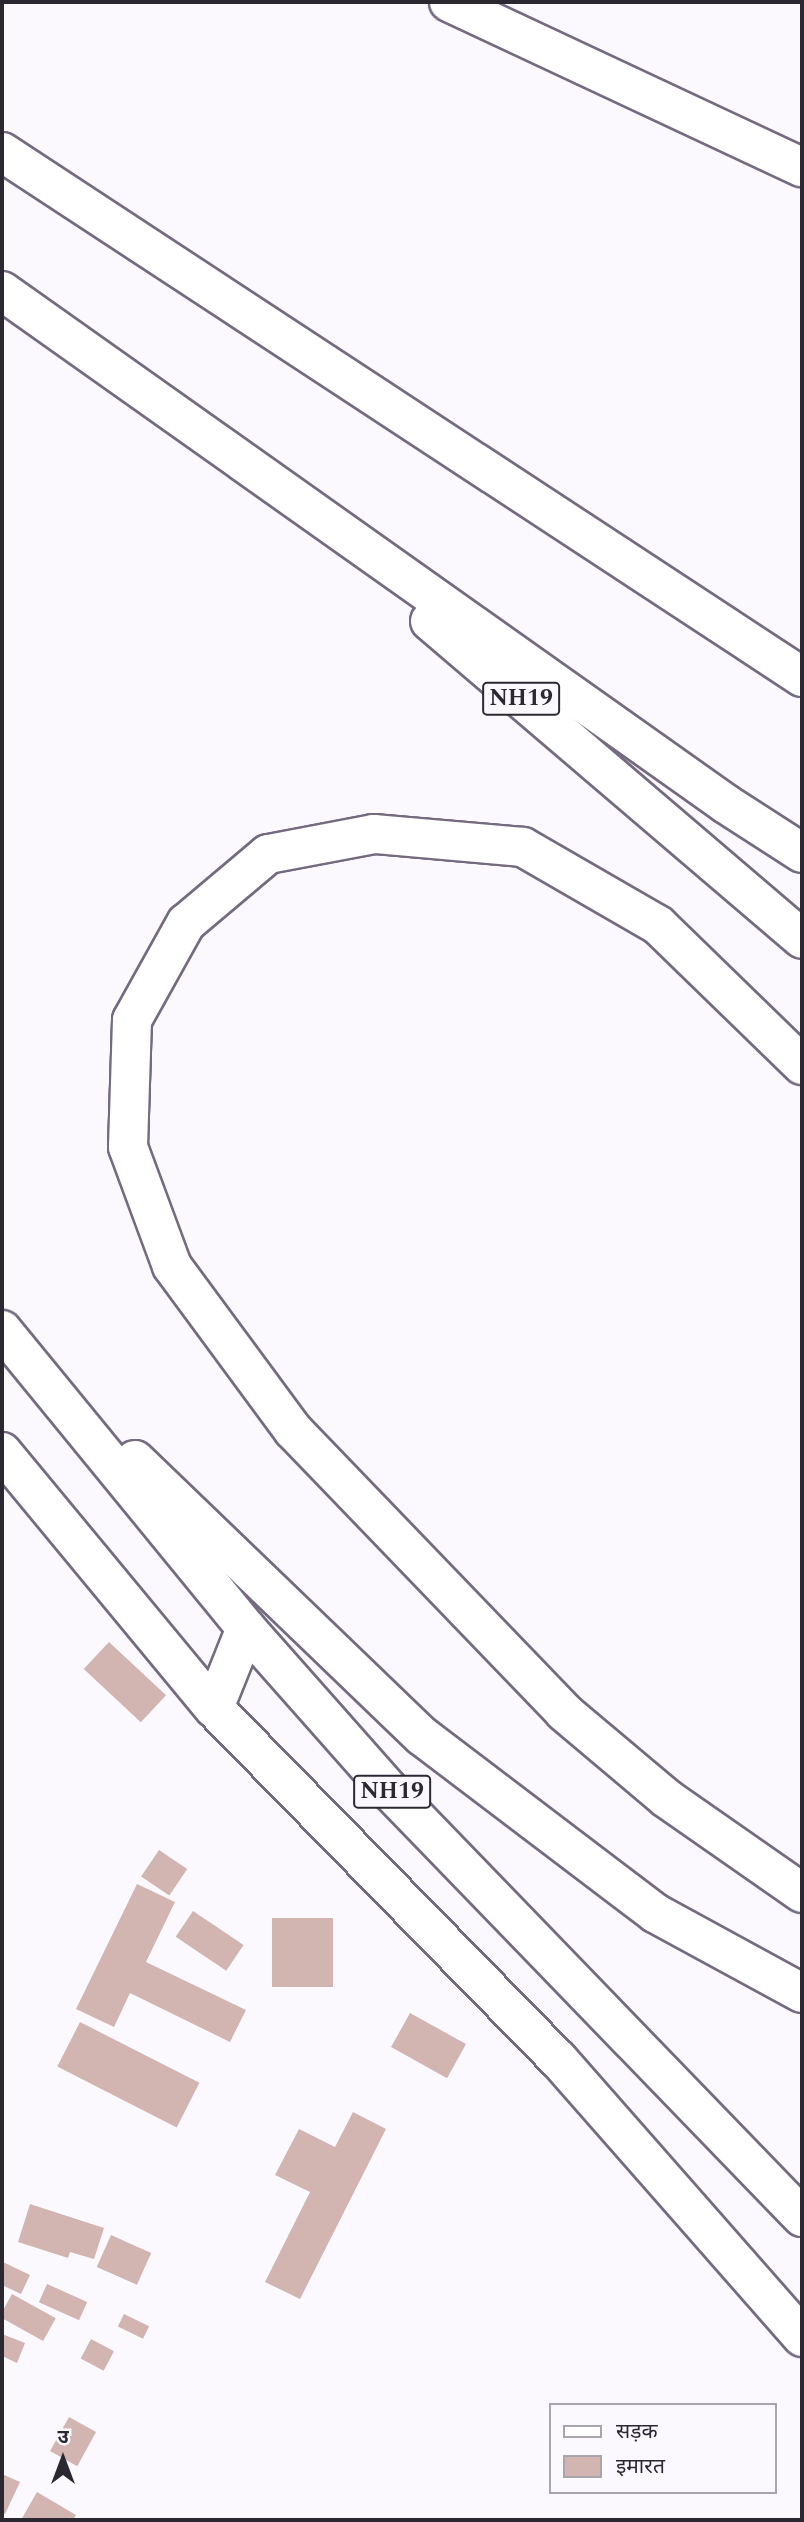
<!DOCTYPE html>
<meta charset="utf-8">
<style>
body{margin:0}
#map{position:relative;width:804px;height:2522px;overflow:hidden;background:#fbf9fe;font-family:Spectral,"Noto Sans Devanagari",serif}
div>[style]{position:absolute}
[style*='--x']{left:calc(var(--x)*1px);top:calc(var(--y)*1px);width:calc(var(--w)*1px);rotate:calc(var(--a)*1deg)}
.building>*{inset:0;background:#d2b4b1;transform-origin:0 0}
.roads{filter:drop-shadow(2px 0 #756b81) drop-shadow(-2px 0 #756b81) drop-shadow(0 2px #756b81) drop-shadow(0 -2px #756b81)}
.minor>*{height:38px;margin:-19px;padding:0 19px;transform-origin:19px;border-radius:19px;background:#fff}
.highway>*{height:38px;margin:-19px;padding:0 19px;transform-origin:19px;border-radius:19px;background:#fff}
span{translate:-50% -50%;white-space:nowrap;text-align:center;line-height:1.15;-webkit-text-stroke:7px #fbf9fe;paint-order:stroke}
.shield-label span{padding:2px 5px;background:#fbf9fe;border:2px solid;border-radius:5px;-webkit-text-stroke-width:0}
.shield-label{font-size:23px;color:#2c2831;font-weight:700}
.frame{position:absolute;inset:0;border:4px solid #2c2831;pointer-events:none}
.legend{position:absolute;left:549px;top:2403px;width:228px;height:91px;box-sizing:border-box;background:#fbf9fe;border:2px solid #a8a5ac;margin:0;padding:9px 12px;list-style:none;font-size:21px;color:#2c2831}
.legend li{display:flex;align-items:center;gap:14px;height:35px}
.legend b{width:35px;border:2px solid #a8a5ac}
.north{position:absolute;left:28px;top:2424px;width:70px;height:70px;-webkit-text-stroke:5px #fbf9fe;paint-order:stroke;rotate:0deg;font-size:19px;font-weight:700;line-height:28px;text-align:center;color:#2c2831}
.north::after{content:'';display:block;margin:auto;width:24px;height:32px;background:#2c2831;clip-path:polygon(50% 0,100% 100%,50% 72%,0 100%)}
</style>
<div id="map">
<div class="building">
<div style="left:109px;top:1642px;width:78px;height:37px;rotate:43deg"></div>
<div style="left:159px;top:1850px;width:34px;height:32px;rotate:34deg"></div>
<div style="clip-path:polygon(137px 1884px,175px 1902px,146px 1962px,246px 2010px,230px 2042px,130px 1993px,114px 2027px,76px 2009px)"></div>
<div style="left:193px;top:1911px;width:61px;height:31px;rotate:34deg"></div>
<div style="left:272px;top:1918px;width:61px;height:69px"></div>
<div style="left:410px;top:2013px;width:64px;height:39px;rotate:29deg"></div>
<div style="left:80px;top:2022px;width:134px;height:50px;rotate:27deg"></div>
<div style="clip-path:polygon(353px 2112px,386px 2129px,300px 2299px,265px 2282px,310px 2192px,275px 2175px,299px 2129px,335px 2147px)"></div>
<div style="clip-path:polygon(30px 2204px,104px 2228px,94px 2259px,70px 2252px,68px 2258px,18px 2242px)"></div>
<div style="left:111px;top:2235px;width:44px;height:35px;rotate:24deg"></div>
<div style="clip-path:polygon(3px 2262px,30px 2275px,21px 2294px,2px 2285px)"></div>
<div style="left:47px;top:2284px;width:44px;height:20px;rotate:24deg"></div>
<div style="left:12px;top:2294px;width:50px;height:26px;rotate:29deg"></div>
<div style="left:124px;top:2314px;width:28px;height:14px;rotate:26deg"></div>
<div style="clip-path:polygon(2px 2334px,25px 2343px,17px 2363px,2px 2356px)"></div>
<div style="left:91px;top:2339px;width:26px;height:22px;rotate:28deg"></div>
<div style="left:69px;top:2417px;width:31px;height:39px;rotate:29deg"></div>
<div style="clip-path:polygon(2px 2474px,20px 2482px,5px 2514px,2px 2512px)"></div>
<div style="clip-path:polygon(37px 2492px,76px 2515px,73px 2520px,21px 2520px)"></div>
</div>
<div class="roads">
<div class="minor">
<div style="--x:449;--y:2;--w:390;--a:25.1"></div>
<div style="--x:2;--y:152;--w:957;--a:33.27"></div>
<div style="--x:2;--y:1452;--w:332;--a:50.4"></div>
<div style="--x:214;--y:1708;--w:86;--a:-68.2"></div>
<div style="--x:214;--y:1708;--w:491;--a:45.6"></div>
<div style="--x:558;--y:2059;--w:370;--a:48.7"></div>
</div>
<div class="highway">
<div style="--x:2;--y:291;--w:887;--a:35.32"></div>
<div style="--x:726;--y:804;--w:90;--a:32.8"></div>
<div style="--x:430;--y:621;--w:489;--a:40.5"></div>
<div style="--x:802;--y:1065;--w:201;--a:-135.8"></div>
<div style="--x:658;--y:925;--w:156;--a:-150"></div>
<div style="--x:523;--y:847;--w:150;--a:-175"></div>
<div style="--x:374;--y:834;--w:108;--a:169.3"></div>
<div style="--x:268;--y:854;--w:107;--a:139.9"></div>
<div style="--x:186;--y:923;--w:111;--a:119.1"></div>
<div style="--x:132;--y:1020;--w:127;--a:91.8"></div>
<div style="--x:128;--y:1147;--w:127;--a:69.7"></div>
<div style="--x:172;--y:1266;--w:204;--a:53.6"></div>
<div style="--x:293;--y:1430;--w:391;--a:46.1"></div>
<div style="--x:564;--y:1712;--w:133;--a:40.1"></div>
<div style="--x:666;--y:1798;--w:166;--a:34.9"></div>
<div style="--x:2;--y:1330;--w:385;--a:50.7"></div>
<div style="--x:246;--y:1628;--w:220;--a:48.5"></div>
<div style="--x:392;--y:1793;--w:590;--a:45.96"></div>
<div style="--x:135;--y:1460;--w:398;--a:43.9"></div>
<div style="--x:422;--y:1736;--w:293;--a:37.2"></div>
<div style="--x:655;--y:1913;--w:167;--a:28.6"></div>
</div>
</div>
<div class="shield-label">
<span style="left:521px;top:699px">NH19</span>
<span style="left:392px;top:1792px">NH19</span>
</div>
<div class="frame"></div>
<ul class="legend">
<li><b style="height:9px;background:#fff"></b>सड़क</li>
<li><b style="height:19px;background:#d2b4b1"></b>इमारत</li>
</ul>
<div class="north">उ</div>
</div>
